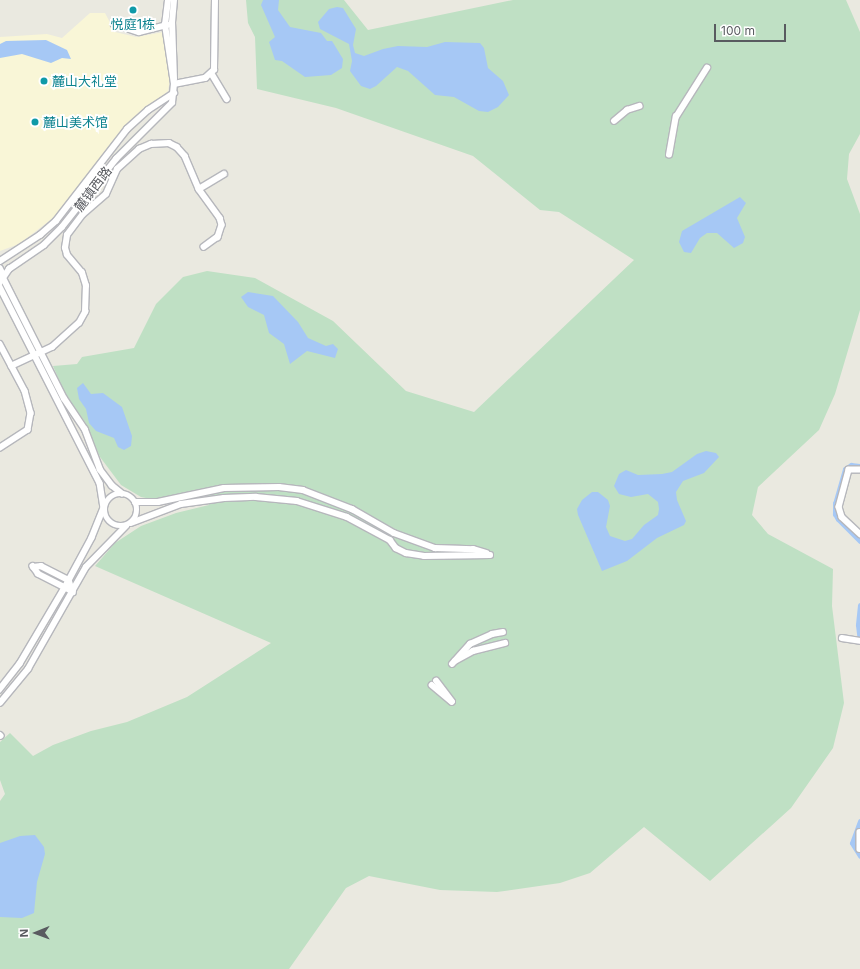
<!DOCTYPE html>
<meta charset="utf-8">
<style>
body{margin:0}
#map{position:relative;width:860px;height:969px;overflow:hidden;background:#eae9e0;font-family:Inter,"Noto Sans SC",sans-serif}
div>[style]{position:absolute}
[style*='--x']{left:calc(var(--x)*1px);top:calc(var(--y)*1px);width:calc(var(--w)*1px);rotate:calc(var(--a)*1deg)}
.commercial>*{inset:0;background:#f9f6d7}
.green>*{inset:0;background:#bfe0c4}
.water>*{inset:0;background:#a6c8f5}
.canal>*{height:5px;margin:-2.5px;padding:0 2.5px;transform-origin:2.5px;border-radius:2.5px;background:#a6c8f5}
.roads{filter:drop-shadow(1px 0 #b6b7bc) drop-shadow(-1px 0 #b6b7bc) drop-shadow(0 1px #b6b7bc) drop-shadow(0 -1px #b6b7bc)}
.minor>*{height:5.5px;margin:-2.75px;padding:0 2.75px;transform-origin:2.75px;border-radius:2.75px;background:#fff}
.minor>.ring{margin:-2.75px;padding:0;box-sizing:content-box;background:none;border:5.5px solid #fff;border-radius:50%}
.dots>*{width:11px;height:11px;translate:-50% -50%;box-sizing:border-box;border:2px solid #fff;border-radius:50%}
span{translate:-50% -50%;white-space:nowrap;text-align:center;line-height:1.15;-webkit-text-stroke:3.5px #fff;paint-order:stroke}
.culture-label{font-size:13px;color:#0d838f}
.left{translate:0 -50%;text-align:left}
.street-label{font-size:13px;color:#595b60}
.north{position:absolute;left:16px;top:913px;width:40px;height:40px;-webkit-text-stroke:3px #fff;paint-order:stroke;rotate:269deg;font-size:11px;font-weight:700;line-height:16px;text-align:center;color:#595b60}
.north::after{content:'';display:block;margin:auto;width:14px;height:18px;background:#595b60;clip-path:polygon(50% 0,100% 100%,50% 72%,0 100%)}
.scale{position:absolute;left:714px;top:24px;width:72px;height:18px;box-sizing:border-box;border:2px solid #595b60;border-top:0;padding-left:5px;font-size:12px;line-height:14px;white-space:nowrap;color:#595b60;-webkit-text-stroke:3px #fff;paint-order:stroke}
</style>
<div id="map">
<div class="commercial">
<div style="clip-path:polygon(90px 13px,105px 13px,115px 32px,136px 37px,164px 32px,170px 80px,168px 91px,125px 128px,53px 218px,19px 244px,0 251px,0 37px,47px 34px,62px 38px)"></div>
</div>
<div class="green">
<div style="clip-path:polygon(246px 0,344px 0,368px 30px,513px 0,846px 0,860px 32px,860px 134px,849px 154px,847px 179px,860px 214px,860px 310px,835px 394px,819px 430px,758px 487px,752px 515px,768px 534px,833px 569px,832px 606px,844px 703px,833px 748px,791px 808px,710px 881px,644px 827px,590px 873px,560px 883px,497px 892px,440px 890px,369px 876px,346px 888px,289px 969px,0 969px,0 801px,5px 794px,0 780px,0 742px,10px 733px,33px 756px,53px 745px,91px 731px,127px 722px,187px 697px,271px 643px,95px 566px,115px 543px,141px 526px,176px 513px,209px 505px,205px 489px,173px 498px,156px 500px,141px 497px,121px 485px,100px 457px,85px 422px,65px 394px,53px 366px,77px 364px,82px 357px,134px 348px,156px 304px,183px 277px,207px 271px,255px 278px,333px 321px,406px 391px,474px 412px,634px 260px,559px 212px,540px 210px,473px 156px,336px 108px,257px 89px,255px 37px,248px 23px)"></div>
</div>
<div class="water">
<div style="clip-path:polygon(263px 0,279px 0,278px 10px,290px 27px,321px 33px,327px 41px,332px 41px,343px 59px,342px 68px,331px 75px,305px 77px,282px 61px,275px 60px,269px 42px,275px 37px,261px 5px)"></div>
<div style="clip-path:polygon(337px 7px,343px 8px,356px 29px,353px 45px,355px 53px,364px 56px,383px 49px,398px 46px,427px 47px,445px 42px,480px 43px,484px 48px,488px 68px,503px 81px,509px 95px,498px 107px,488px 112px,479px 111px,454px 97px,435px 95px,408px 71px,397px 67px,376px 86px,370px 89px,361px 86px,350px 71px,352px 61px,349px 44px,320px 29px,318px 22px,329px 9px)"></div>
<div style="clip-path:polygon(46px 40px,67px 50px,71px 59px,62px 58px,51px 63px,22px 54px,0 58px,0 44px,6px 41px)"></div>
<div style="clip-path:polygon(740px 197px,746px 203px,737px 218px,745px 237px,743px 243px,734px 248px,717px 233px,707px 233px,700px 238px,691px 253px,684px 252px,679px 242px,682px 231px)"></div>
<div style="clip-path:polygon(248px 292px,273px 296px,298px 322px,308px 338px,326px 346px,333px 344px,338px 349px,335px 358px,307px 351px,290px 364px,284px 344px,269px 333px,264px 315px,248px 307px,241px 297px)"></div>
<div style="clip-path:polygon(83px 383px,91px 394px,103px 393px,122px 407px,132px 436px,131px 446px,124px 450px,118px 447px,114px 438px,96px 431px,89px 423px,86px 409px,79px 399px,77px 388px)"></div>
<div style="clip-path:polygon(706px 451px,716px 453px,719px 457px,704px 473px,683px 481px,676px 492px,677px 500px,686px 521px,684px 525px,657px 538px,627px 561px,602px 571px,578px 515px,577px 509px,582px 500px,592px 492px,598px 492px,608px 500px,610px 506px,606px 527px,610px 536px,625px 541px,632px 539px,644px 525px,658px 515px,659px 509px,658px 502px,648px 494px,631px 497px,619px 494px,614px 486px,619px 474px,626px 470px,638px 475px,662px 474px,672px 472px,697px 454px)"></div>
<div style="clip-path:polygon(35px 835px,44px 847px,45px 854px,37px 882px,34px 913px,22px 918px,0 917px,0 843px,20px 836px)"></div>
</div>
<div class="canal">
<div style="--x:860;--y:466;--w:9;--a:-174"></div>
<div style="--x:851;--y:465;--w:7;--a:146"></div>
<div style="--x:845;--y:469;--w:35;--a:106"></div>
<div style="--x:835;--y:503;--w:11;--a:90"></div>
<div style="--x:835;--y:514;--w:6;--a:59"></div>
<div style="--x:838;--y:519;--w:31;--a:45"></div>
<div style="--x:860;--y:605;--w:20;--a:96"></div>
<div style="--x:858;--y:625;--w:16;--a:83"></div>
<div style="--x:860;--y:821;--w:23;--a:110"></div>
<div style="--x:852;--y:843;--w:15;--a:58"></div>
</div>
<div class="roads">
<div class="minor">
<div style="--x:114;--y:24;--w:26;--a:18"></div>
<div style="--x:139;--y:32;--w:29;--a:-14"></div>
<div style="--x:212;--y:74;--w:29;--a:59"></div>
<div style="--x:174;--y:79;--w:56;--a:-92"></div>
<div style="--x:172;--y:23;--w:23;--a:-85"></div>
<div style="--x:174;--y:84;--w:32;--a:-11"></div>
<div style="--x:205;--y:78;--w:12;--a:-42"></div>
<div style="--x:214;--y:70;--w:70;--a:-89.2"></div>
<div style="--x:614;--y:121;--w:17;--a:-40"></div>
<div style="--x:627;--y:110;--w:13;--a:-18"></div>
<div style="--x:669;--y:155;--w:39;--a:-80"></div>
<div style="--x:676;--y:117;--w:58;--a:-57.7"></div>
<div style="--x:199;--y:189;--w:29;--a:-31"></div>
<div style="--x:0;--y:261;--w:48;--a:-33"></div>
<div style="--x:40;--y:235;--w:21;--a:-41"></div>
<div style="--x:56;--y:221;--w:116;--a:-52.3"></div>
<div style="--x:127;--y:129;--w:28;--a:-42"></div>
<div style="--x:148;--y:110;--w:31;--a:-33"></div>
<div style="--x:0;--y:268;--w:7;--a:63"></div>
<div style="--x:3;--y:274;--w:9;--a:108"></div>
<div style="--x:0;--y:287;--w:220;--a:63"></div>
<div style="--x:100;--y:483;--w:25;--a:81"></div>
<div style="--x:104;--y:508;--w:32;--a:112"></div>
<div style="--x:92;--y:538;--w:57;--a:118.4"></div>
<div style="--x:65;--y:588;--w:88;--a:120.6"></div>
<div style="--x:20;--y:664;--w:33;--a:128"></div>
<div style="--x:0;--y:344;--w:53;--a:62"></div>
<div style="--x:25;--y:391;--w:23;--a:75"></div>
<div style="--x:31;--y:413;--w:17;--a:100"></div>
<div style="--x:28;--y:430;--w:33;--a:147"></div>
<div style="--x:11;--y:366;--w:45;--a:-24.9"></div>
<div style="--x:52;--y:347;--w:36;--a:-42"></div>
<div style="--x:79;--y:323;--w:13;--a:-61"></div>
<div style="--x:85;--y:312;--w:26;--a:-88"></div>
<div style="--x:86;--y:286;--w:14;--a:-107"></div>
<div style="--x:82;--y:273;--w:23;--a:-130"></div>
<div style="--x:67;--y:255;--w:7;--a:-106"></div>
<div style="--x:65;--y:248;--w:13;--a:-81"></div>
<div style="--x:67;--y:235;--w:26;--a:-53"></div>
<div style="--x:83;--y:214;--w:30;--a:-41"></div>
<div style="--x:106;--y:194;--w:27;--a:-66"></div>
<div style="--x:117;--y:169;--w:30;--a:-42"></div>
<div style="--x:139;--y:149;--w:13;--a:-23"></div>
<div style="--x:151;--y:144;--w:18;--a:-3"></div>
<div style="--x:169;--y:143;--w:9;--a:27"></div>
<div style="--x:177;--y:147;--w:12;--a:48"></div>
<div style="--x:185;--y:156;--w:36;--a:67"></div>
<div style="--x:199;--y:189;--w:36;--a:54"></div>
<div style="--x:220;--y:218;--w:7;--a:74"></div>
<div style="--x:222;--y:225;--w:13;--a:108"></div>
<div style="--x:218;--y:237;--w:17;--a:144"></div>
<div style="--x:860;--y:470;--w:11;--a:180"></div>
<div style="--x:849;--y:470;--w:38;--a:105"></div>
<div style="--x:839;--y:507;--w:10;--a:73"></div>
<div style="--x:842;--y:517;--w:25;--a:43"></div>
<div class="ring" style="left:105px;top:494px;width:26.5px;height:26.5px"></div>
<div style="--x:122;--y:494;--w:13;--a:-141"></div>
<div style="--x:112;--y:486;--w:20;--a:-127"></div>
<div style="--x:100;--y:470;--w:43;--a:-110.6"></div>
<div style="--x:85;--y:430;--w:37;--a:-124"></div>
<div style="--x:64;--y:399;--w:136;--a:-116.8"></div>
<div style="--x:3;--y:278;--w:11;--a:-56"></div>
<div style="--x:9;--y:269;--w:42;--a:-34.4"></div>
<div style="--x:44;--y:245;--w:25;--a:-45"></div>
<div style="--x:62;--y:227;--w:87;--a:-51.5"></div>
<div style="--x:116;--y:159;--w:79;--a:-45"></div>
<div style="--x:172;--y:103;--w:19;--a:-84"></div>
<div style="--x:174;--y:84;--w:60;--a:-98.7"></div>
<div style="--x:165;--y:25;--w:25;--a:-83"></div>
<div style="--x:135;--y:502;--w:23;--a:0"></div>
<div style="--x:158;--y:502;--w:67;--a:-12"></div>
<div style="--x:224;--y:488;--w:55;--a:-1"></div>
<div style="--x:279;--y:487;--w:24;--a:7"></div>
<div style="--x:303;--y:490;--w:53;--a:21.2"></div>
<div style="--x:352;--y:509;--w:48;--a:29.7"></div>
<div style="--x:394;--y:533;--w:44;--a:20.1"></div>
<div style="--x:435;--y:548;--w:38;--a:2"></div>
<div style="--x:473;--y:549;--w:14;--a:17"></div>
<div style="--x:131;--y:523;--w:53;--a:-20.8"></div>
<div style="--x:181;--y:504;--w:43;--a:-7.9"></div>
<div style="--x:224;--y:498;--w:32;--a:-2"></div>
<div style="--x:256;--y:497;--w:41;--a:5.6"></div>
<div style="--x:297;--y:501;--w:52;--a:17.7"></div>
<div style="--x:347;--y:517;--w:49;--a:28.1"></div>
<div style="--x:390;--y:540;--w:10;--a:53"></div>
<div style="--x:396;--y:548;--w:11;--a:27"></div>
<div style="--x:406;--y:553;--w:18;--a:9"></div>
<div style="--x:424;--y:556;--w:66;--a:-0.9"></div>
<div style="--x:41;--y:566;--w:31;--a:27"></div>
<div style="--x:69;--y:580;--w:13;--a:72"></div>
<div style="--x:73;--y:592;--w:39;--a:-153"></div>
<div style="--x:38;--y:574;--w:9;--a:-126"></div>
<div style="--x:33;--y:567;--w:8;--a:-7"></div>
<div style="--x:842;--y:638;--w:18;--a:9"></div>
<div style="--x:455;--y:661;--w:21;--a:-29"></div>
<div style="--x:473;--y:651;--w:33;--a:-14"></div>
<div style="--x:452;--y:664;--w:27;--a:-48"></div>
<div style="--x:470;--y:644;--w:24;--a:-24"></div>
<div style="--x:492;--y:634;--w:11;--a:-10"></div>
<div style="--x:432;--y:685;--w:26;--a:40"></div>
<div style="--x:452;--y:702;--w:26;--a:-127"></div>
<div style="--x:0;--y:703;--w:44;--a:-50.5"></div>
<div style="--x:28;--y:669;--w:117;--a:-60.4"></div>
<div style="--x:86;--y:567;--w:57;--a:-45.7"></div>
<div style="--x:0;--y:735;--w:1;--a:45"></div>
<div style="--x:860;--y:832;--w:17;--a:90"></div>
</div>
</div>
<div class="dots">
<div style="left:133px;top:10px;background:#0f9aa8"></div>
<div style="left:44px;top:81px;background:#0f9aa8"></div>
<div style="left:35px;top:122px;background:#0f9aa8"></div>
</div>
<div class="culture-label">
<span style="left:133px;top:24px">悦庭1栋</span>
<span class="left" style="left:52px;top:81px">麓山大礼堂</span>
<span class="left" style="left:43px;top:122px">麓山美术馆</span>
</div>
<div class="street-label">
<span style="left:93px;top:189px;rotate:-53deg">麓镇西路</span>
</div>
<div class="north">N</div>
<div class="scale">100 m</div>
</div>
